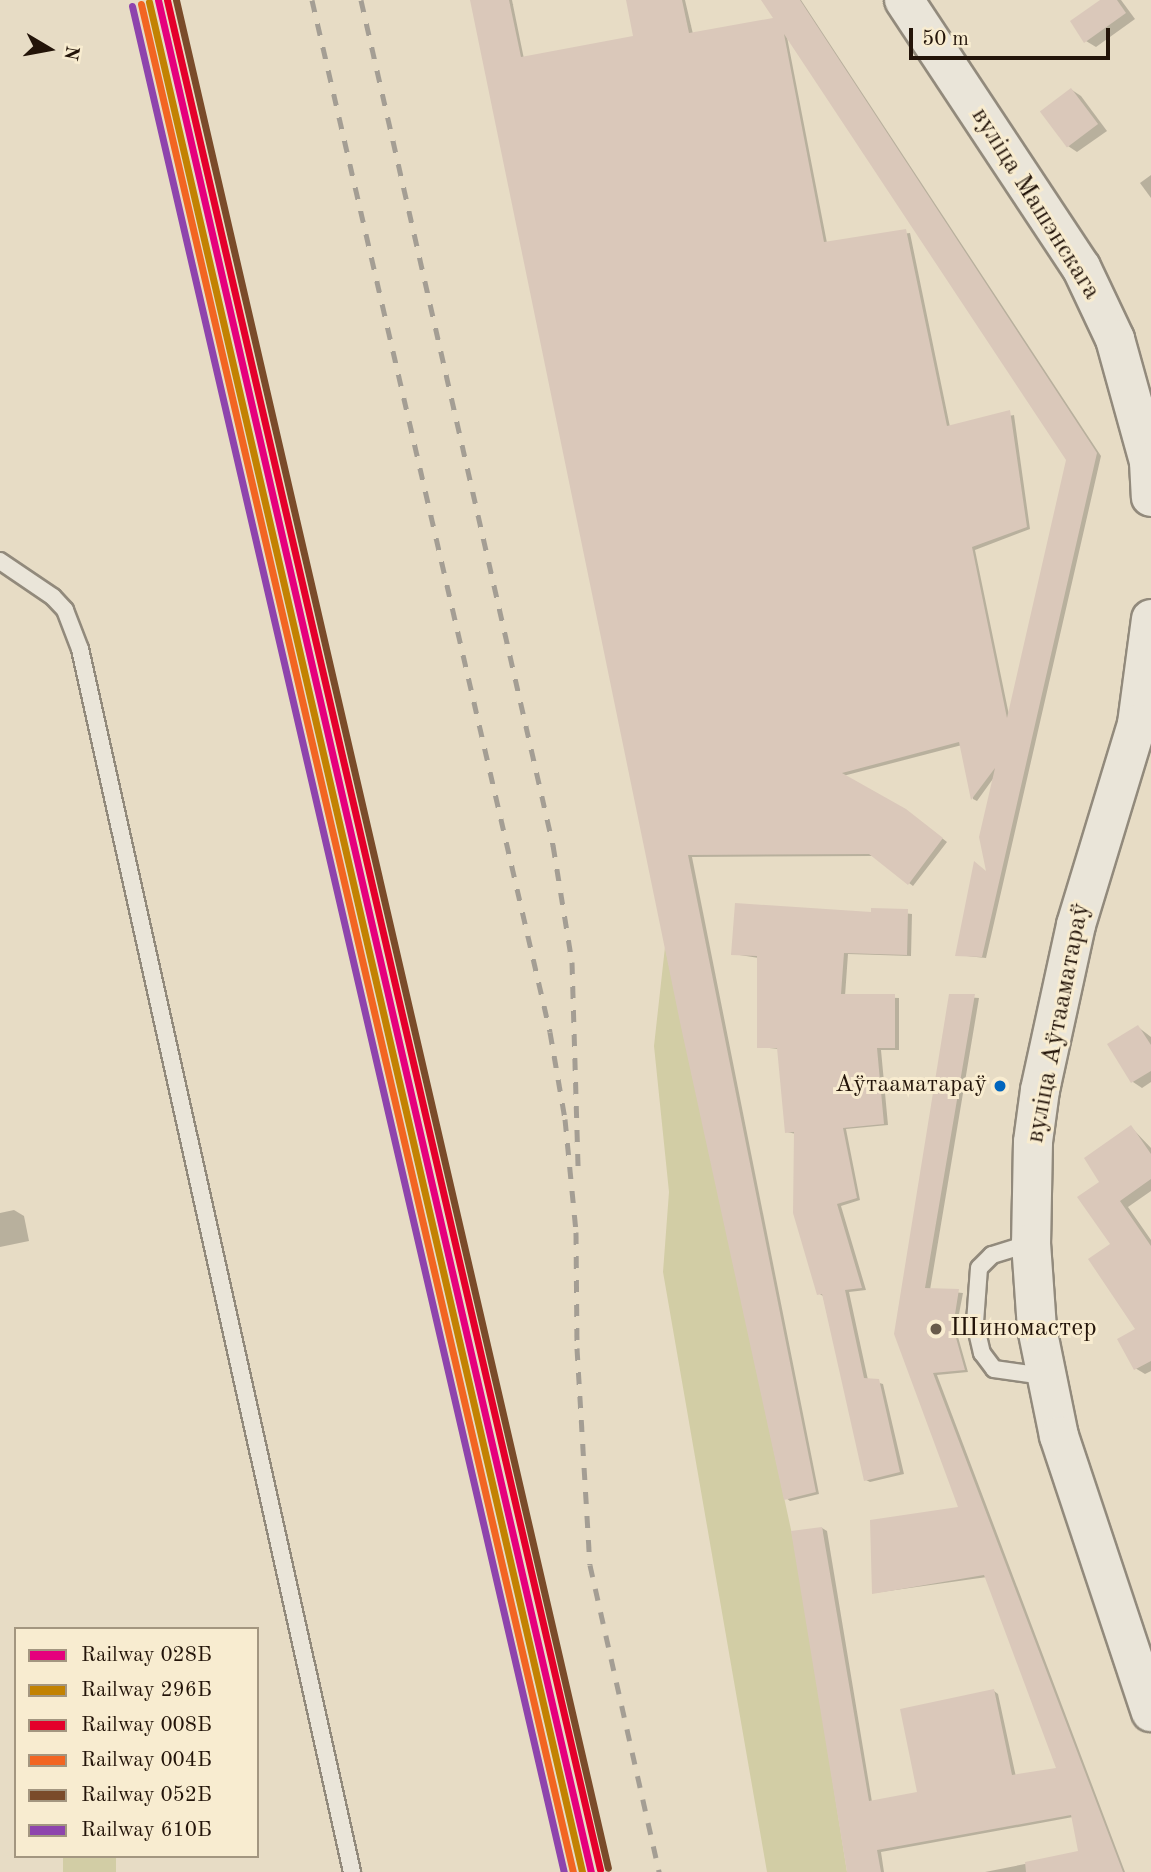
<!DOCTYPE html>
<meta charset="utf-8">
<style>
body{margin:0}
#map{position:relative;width:1151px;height:1872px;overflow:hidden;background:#e7dcc5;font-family:"Old Standard TT",serif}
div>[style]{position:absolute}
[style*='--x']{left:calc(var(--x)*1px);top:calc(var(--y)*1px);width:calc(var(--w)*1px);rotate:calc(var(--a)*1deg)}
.green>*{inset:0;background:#d2cda5;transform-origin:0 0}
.shadow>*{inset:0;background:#0003}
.building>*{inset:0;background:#dac8ba;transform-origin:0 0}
.roads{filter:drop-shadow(2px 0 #928a7c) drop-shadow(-2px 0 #928a7c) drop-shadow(0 2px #928a7c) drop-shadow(0 -2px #928a7c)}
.lane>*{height:16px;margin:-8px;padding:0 8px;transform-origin:8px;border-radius:8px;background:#eae5d9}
.secondary>*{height:38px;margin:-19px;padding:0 19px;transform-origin:19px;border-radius:19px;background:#eae5d9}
.rail>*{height:5px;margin-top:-2.5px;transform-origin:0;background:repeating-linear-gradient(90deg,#a49e94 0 12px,transparent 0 24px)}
.rail-1>*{height:7px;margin:-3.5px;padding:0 3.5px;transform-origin:3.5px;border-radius:3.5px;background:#e5007d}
.rail-2>*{height:7px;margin:-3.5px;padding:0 3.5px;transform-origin:3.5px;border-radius:3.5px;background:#c28202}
.rail-3>*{height:7px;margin:-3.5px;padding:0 3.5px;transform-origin:3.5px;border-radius:3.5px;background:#e4002b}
.rail-4>*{height:7px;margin:-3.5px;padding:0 3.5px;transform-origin:3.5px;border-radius:3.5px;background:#f26522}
.rail-5>*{height:7px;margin:-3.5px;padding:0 3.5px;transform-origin:3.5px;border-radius:3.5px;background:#7a4b2a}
.rail-6>*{height:7px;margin:-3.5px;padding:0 3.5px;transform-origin:3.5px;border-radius:3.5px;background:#8e44ad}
.dots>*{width:19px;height:19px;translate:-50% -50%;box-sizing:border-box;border:4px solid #f8ecd0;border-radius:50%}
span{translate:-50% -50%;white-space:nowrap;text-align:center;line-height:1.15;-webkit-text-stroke:6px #f8ecd0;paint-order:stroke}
.bus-label{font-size:24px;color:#231409}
.right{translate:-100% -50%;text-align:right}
.street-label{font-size:26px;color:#231409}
.poi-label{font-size:26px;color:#231409}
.left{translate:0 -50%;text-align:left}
.legend{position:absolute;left:14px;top:1627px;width:245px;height:231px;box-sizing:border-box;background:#f8ecd0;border:2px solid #a39680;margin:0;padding:9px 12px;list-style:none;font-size:21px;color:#231409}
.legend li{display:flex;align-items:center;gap:14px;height:35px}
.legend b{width:35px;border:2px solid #a39680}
.north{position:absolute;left:14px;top:14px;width:70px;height:70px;-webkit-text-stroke:5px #f8ecd0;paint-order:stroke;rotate:100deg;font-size:19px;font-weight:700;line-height:28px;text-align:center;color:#231409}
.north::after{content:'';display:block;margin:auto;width:24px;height:32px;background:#231409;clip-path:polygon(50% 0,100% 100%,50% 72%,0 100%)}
.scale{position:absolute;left:909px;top:28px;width:201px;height:32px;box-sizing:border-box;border:4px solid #231409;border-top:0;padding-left:9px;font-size:21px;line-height:24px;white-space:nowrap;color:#231409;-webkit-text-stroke:5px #f8ecd0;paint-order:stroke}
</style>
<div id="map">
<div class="green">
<div style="clip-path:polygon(665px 947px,798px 1562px,847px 1872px,767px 1872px,663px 1272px,669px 1192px,654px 1046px)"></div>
<div style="left:63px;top:1856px;width:53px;height:16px"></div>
</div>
<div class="shadow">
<div style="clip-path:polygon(evenodd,473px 0,512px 0,524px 59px,635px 37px,627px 0,685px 0,693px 34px,776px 19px,763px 0,801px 0,1101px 456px,986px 958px,957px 955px,989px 874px,995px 776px,977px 801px,973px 799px,962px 745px,843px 776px,911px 814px,947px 842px,913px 886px,873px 856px,692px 857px,819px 1494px,790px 1501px,786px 1498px,473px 0,787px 37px,1068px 460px,1009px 715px,975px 550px,1030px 529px,1014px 415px,950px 427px,910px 233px,827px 243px,787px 37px)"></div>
<div style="clip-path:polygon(1103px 0,1121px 0,1135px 19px,1096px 47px,1086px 41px)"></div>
<div style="clip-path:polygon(1072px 90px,1081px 96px,1107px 131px,1077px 152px,1068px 146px)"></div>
<div style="clip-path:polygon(1151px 175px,1151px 198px,1140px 183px)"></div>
<div style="clip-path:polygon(873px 910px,912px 914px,911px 956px,848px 954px,845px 996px,899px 998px,899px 1050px,881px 1050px,888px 1125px,846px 1129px,860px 1200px,841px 1206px,866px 1290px,849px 1292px,868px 1380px,883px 1384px,904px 1474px,870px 1482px,866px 1480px,823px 1296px,818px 1293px,796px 1134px,787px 1132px,779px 1049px,759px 1047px,759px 958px,733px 954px,873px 914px)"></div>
<div style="clip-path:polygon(950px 996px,979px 998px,930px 1290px,963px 1293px,956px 1330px,968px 1372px,937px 1375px,1125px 1872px,985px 1872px,1080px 1853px,1073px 1817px,881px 1852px,884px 1872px,852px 1872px,822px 1528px,827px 1531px,872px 1802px,919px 1794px,994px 1691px,998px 1694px,1016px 1777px,1058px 1769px,987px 1577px,874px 1593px,961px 1508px,896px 1334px)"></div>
<div style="clip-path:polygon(1138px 1027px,1151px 1037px,1151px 1082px,1142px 1088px,1133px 1082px)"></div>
<div style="clip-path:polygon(1131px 1127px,1151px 1148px,1151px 1191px,1128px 1207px,1151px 1240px,1151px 1371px,1145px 1374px,1135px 1368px,1138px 1330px,1112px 1244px,1102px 1182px)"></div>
<div style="clip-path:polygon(14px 1210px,24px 1216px,29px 1241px,0 1247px,0 1213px)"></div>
</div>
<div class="building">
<div style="clip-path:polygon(evenodd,470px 0,509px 0,521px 57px,633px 36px,626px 0,682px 0,689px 33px,773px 18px,761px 0,800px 0,1097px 453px,982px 957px,955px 956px,974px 861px,986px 871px,979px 837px,995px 768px,971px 800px,959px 742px,842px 773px,906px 809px,943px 838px,908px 885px,869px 854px,688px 855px,816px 1492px,784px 1500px,681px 1027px,470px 0,784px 34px,1066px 460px,1007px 718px,972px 547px,1027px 527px,1010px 410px,947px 426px,906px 229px,824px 242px,784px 34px)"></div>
<div style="clip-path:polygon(1100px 0,1117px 0,1126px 13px,1084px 43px,1070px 21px)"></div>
<div style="left:1071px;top:88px;width:45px;height:39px;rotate:53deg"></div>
<div style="clip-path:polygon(735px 903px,871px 912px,871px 908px,908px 909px,907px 955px,844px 953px,841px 994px,895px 994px,895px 1048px,877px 1048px,884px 1124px,843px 1128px,857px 1198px,837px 1204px,862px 1288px,845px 1290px,864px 1378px,879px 1379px,900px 1472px,864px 1481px,822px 1294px,817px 1295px,793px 1213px,794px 1132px,785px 1133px,777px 1048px,757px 1048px,757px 956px,731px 955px)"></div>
<div style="clip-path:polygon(949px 994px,975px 994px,925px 1288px,959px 1289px,953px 1327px,965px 1370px,933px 1373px,1123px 1872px,1026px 1872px,1025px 1862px,1078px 1851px,1071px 1815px,877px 1850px,881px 1872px,847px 1872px,791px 1531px,822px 1527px,869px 1801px,917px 1792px,900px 1709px,994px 1689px,1012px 1775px,1056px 1768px,984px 1575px,872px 1594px,870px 1520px,958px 1507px,894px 1334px)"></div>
<div style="clip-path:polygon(1138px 1025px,1151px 1045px,1151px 1071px,1131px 1083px,1107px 1044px)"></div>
<div style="clip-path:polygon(1131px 1125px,1151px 1154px,1151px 1179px,1120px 1201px,1151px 1246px,1151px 1361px,1134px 1370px,1117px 1339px,1135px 1329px,1088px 1259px,1110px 1244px,1077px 1197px,1099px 1182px,1084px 1158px)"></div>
</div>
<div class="roads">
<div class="lane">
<div style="--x:0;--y:561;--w:64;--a:34.2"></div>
<div style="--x:53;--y:597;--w:18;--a:47"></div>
<div style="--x:65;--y:610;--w:42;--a:69"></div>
<div style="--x:80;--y:649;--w:1253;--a:77.46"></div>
<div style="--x:1031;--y:1243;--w:41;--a:162.9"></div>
<div style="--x:992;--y:1255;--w:18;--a:135"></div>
<div style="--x:979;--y:1268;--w:55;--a:94.2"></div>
<div style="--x:975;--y:1323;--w:31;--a:77"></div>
<div style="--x:982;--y:1353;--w:20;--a:53"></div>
<div style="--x:994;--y:1369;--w:50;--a:8"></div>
</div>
<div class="secondary">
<div style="--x:904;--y:0;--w:320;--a:56.5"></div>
<div style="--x:1081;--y:267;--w:80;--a:64.7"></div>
<div style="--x:1115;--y:339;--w:128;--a:74.5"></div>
<div style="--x:1149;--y:462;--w:35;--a:87"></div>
<div style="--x:1151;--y:619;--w:106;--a:97.6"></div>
<div style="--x:1137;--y:724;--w:210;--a:106.9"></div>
<div style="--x:1076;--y:925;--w:169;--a:102.3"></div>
<div style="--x:1040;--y:1090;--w:52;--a:97.7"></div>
<div style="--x:1033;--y:1142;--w:101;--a:91.1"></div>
<div style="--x:1031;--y:1243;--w:85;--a:86"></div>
<div style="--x:1037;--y:1328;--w:110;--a:78.5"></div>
<div style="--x:1059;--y:1436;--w:291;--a:71.6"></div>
</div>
</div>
<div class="rail">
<div style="--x:312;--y:0;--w:1059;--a:77.01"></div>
<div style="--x:550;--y:1032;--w:88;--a:80.2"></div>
<div style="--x:565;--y:1119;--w:114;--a:84.4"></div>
<div style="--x:576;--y:1232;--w:116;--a:89.5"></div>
<div style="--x:577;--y:1348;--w:217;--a:86.6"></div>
<div style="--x:590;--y:1565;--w:315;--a:77.3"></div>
<div style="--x:361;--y:0;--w:867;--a:77.2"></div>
<div style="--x:553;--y:845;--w:119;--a:80.8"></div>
<div style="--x:572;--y:962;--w:208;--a:88.3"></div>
</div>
<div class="rail-1">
<div style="--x:158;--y:0;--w:1921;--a:76.98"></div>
</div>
<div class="rail-2">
<div style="--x:149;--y:2;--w:1919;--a:76.96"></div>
</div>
<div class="rail-3">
<div style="--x:167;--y:0;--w:1919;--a:76.96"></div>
</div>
<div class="rail-4">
<div style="--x:141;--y:4;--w:1917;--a:76.98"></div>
</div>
<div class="rail-5">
<div style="--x:176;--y:0;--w:1917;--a:76.98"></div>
</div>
<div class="rail-6">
<div style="--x:132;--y:6;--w:1915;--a:76.97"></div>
</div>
<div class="dots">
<div style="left:1000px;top:1086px;background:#0065bd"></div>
<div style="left:936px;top:1329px;background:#685a4b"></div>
</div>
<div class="bus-label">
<span class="right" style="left:987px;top:1086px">Аўтааматараў</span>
</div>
<div class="street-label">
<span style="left:1035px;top:204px;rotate:58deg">вуліца Машэнскага</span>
<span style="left:1059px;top:1023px;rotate:-79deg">вуліца Аўтааматараў</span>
</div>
<div class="poi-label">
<span class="left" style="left:950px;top:1329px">Шиномастер</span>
</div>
<ul class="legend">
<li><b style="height:9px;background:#e5007d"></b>Railway 028Б</li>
<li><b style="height:9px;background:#c28202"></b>Railway 296Б</li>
<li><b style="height:9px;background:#e4002b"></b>Railway 008Б</li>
<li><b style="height:9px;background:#f26522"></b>Railway 004Б</li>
<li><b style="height:9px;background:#7a4b2a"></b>Railway 052Б</li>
<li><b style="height:9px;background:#8e44ad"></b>Railway 610Б</li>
</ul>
<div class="north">N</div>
<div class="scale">50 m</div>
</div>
